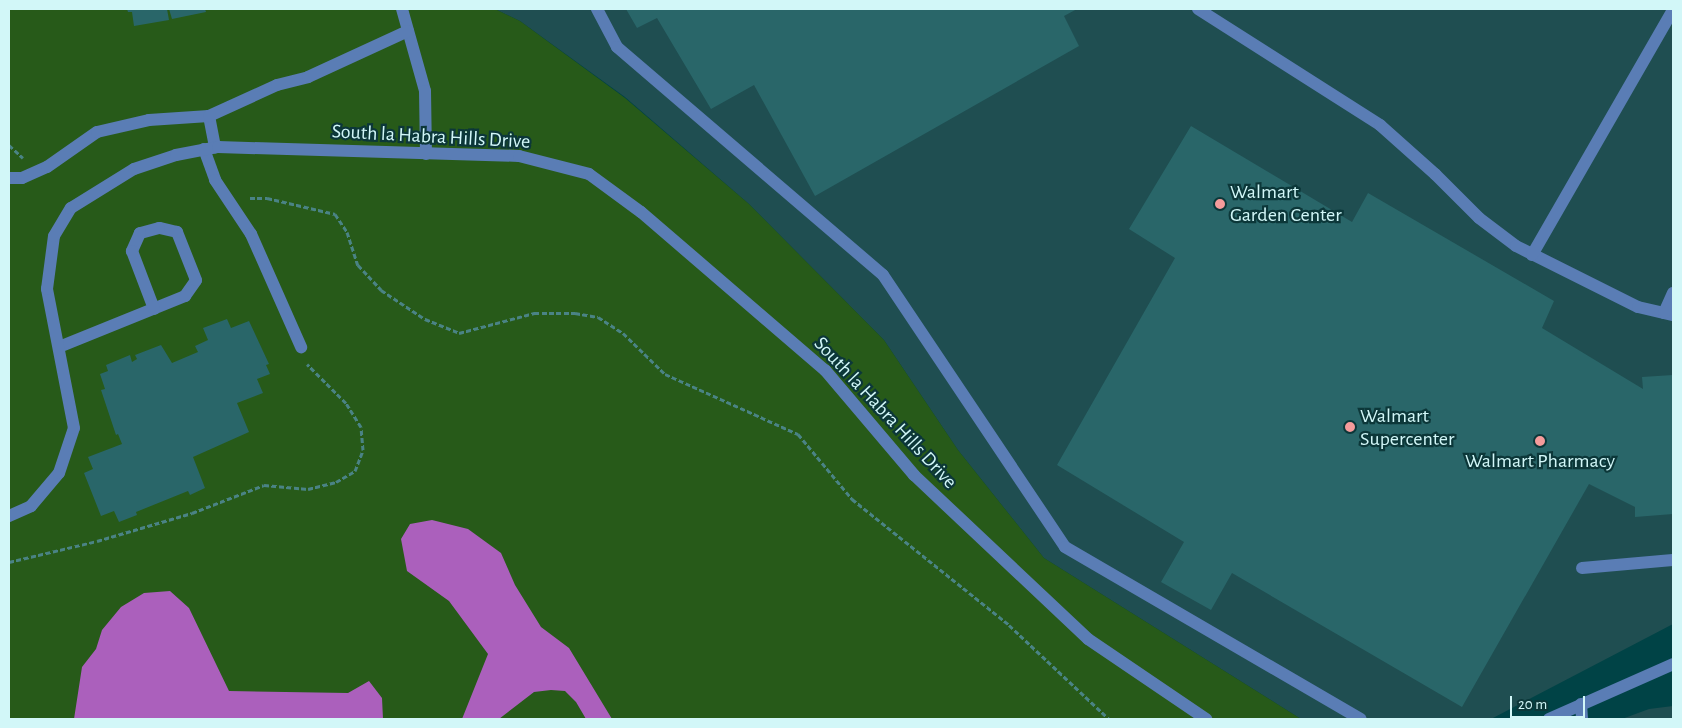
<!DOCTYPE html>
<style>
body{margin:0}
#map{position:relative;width:1682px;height:728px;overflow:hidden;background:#004346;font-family:"Alegreya Sans",sans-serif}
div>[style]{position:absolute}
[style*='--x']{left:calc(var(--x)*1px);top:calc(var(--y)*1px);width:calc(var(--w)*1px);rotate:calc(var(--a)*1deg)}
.built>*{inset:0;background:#1f4e51}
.green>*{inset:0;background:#275a19}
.water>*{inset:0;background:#ab60bc}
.building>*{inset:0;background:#296669}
.path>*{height:3px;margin-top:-1.5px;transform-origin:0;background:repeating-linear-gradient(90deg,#4a8385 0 5px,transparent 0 7.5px)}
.minor>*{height:12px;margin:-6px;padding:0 6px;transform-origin:6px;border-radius:6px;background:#5a7db5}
.dots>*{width:14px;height:14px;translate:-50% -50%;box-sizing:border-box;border:2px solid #0c3739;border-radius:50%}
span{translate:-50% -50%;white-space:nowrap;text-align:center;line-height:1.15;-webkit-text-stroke:4.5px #0c3739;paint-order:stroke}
.street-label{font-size:20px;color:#d2f7f8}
.poi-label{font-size:20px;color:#d2f7f8}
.left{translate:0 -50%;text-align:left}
.frame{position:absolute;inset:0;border:10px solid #d2f7f8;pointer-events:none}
.scale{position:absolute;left:1510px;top:696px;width:75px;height:22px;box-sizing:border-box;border:2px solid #d2f7f8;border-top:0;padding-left:6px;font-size:15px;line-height:18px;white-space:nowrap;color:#d2f7f8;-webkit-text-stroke:4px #0c3739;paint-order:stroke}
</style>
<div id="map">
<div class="built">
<div style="clip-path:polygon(495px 9px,1673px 9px,1673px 624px,1491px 719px,1301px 719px,1044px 558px,958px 450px,884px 340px,749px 204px,625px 97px,520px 21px)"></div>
<div style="clip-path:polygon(1673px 706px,1673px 719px,1622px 719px,1649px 709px)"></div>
</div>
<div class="green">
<div style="clip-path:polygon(9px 9px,495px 9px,520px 21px,625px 98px,749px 204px,884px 340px,958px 450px,1044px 558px,1301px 719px,9px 719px)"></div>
</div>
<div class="water">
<div style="clip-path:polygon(432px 520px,468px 529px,501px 553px,515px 585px,541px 627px,569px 648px,612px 719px,586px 719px,576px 702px,565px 691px,551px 690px,534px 692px,499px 719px,462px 719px,488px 654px,449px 601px,407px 571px,401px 539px,410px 524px)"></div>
<div style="clip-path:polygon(170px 591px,189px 608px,229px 691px,348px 693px,369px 681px,382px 698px,383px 719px,74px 719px,82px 667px,96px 649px,102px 630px,121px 607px,144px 593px)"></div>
</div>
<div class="building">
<div style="clip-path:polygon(127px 9px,167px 9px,169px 20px,134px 26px,132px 12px,128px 12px)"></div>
<div style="clip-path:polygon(169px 9px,205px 9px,206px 12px,172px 19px)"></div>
<div style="clip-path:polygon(626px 9px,1077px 9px,1064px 16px,1079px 46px,815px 196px,754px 85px,711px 109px,657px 18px,637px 28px)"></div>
<div style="clip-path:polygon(1191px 126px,1352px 222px,1368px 193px,1554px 301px,1542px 328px,1643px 389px,1642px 377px,1673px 375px,1673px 514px,1635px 517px,1635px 507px,1589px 484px,1462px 707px,1232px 573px,1211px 610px,1161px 582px,1184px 542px,1057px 465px,1175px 258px,1129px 229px)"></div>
<div style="clip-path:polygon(227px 319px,231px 328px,249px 321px,269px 364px,266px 365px,270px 374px,257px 379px,263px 393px,237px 403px,249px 432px,193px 457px,205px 488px,190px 495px,188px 491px,136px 512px,137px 515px,119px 522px,114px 511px,101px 516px,84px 473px,93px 469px,88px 457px,122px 444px,118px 434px,116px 435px,101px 390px,105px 389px,100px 374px,108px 371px,106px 365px,130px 355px,132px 362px,137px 359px,135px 355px,161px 345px,172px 363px,198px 352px,195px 346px,208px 340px,203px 328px)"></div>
</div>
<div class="path">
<div style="--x:9;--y:145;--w:19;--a:43"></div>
<div style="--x:250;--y:198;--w:17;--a:0"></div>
<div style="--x:267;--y:198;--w:70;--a:13.2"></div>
<div style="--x:335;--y:214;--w:22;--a:56"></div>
<div style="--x:347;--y:232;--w:35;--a:72"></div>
<div style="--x:358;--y:265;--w:34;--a:47"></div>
<div style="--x:381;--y:290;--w:53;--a:33.4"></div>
<div style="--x:425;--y:319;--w:37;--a:22"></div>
<div style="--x:459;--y:333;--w:78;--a:-14.9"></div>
<div style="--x:534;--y:313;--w:41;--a:0"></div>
<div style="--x:575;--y:313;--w:23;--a:10"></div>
<div style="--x:598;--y:317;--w:30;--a:33"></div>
<div style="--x:623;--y:333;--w:59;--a:44.3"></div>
<div style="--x:665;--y:374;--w:146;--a:24.3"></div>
<div style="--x:798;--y:434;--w:85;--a:50.3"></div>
<div style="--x:852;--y:499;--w:201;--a:38.7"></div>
<div style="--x:1009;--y:625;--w:137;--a:43.2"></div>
<div style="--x:9;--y:562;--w:90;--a:-13.4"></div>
<div style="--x:97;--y:541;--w:99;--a:-16.4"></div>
<div style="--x:192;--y:513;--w:77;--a:-21.3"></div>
<div style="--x:264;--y:485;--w:44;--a:5.2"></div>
<div style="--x:308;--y:489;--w:29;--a:-14"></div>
<div style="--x:336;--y:482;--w:22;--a:-30"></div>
<div style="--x:355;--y:471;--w:22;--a:-69"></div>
<div style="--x:363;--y:450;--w:23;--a:-95"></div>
<div style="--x:361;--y:427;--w:28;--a:-122"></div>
<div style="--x:346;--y:403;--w:55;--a:-135"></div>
</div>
<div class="minor">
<div style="--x:402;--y:9;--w:85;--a:74.3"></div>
<div style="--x:425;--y:91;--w:63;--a:89.1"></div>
<div style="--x:597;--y:9;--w:43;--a:62.2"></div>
<div style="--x:617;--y:47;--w:350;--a:40.6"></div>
<div style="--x:883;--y:275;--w:327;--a:56.2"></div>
<div style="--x:1065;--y:547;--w:342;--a:30.2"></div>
<div style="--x:1198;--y:9;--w:216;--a:32.5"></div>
<div style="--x:1380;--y:125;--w:74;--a:41.7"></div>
<div style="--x:1435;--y:174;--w:62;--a:45"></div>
<div style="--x:1479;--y:218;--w:46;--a:37.1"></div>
<div style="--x:1516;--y:246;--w:136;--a:26.6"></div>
<div style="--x:1638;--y:307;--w:36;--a:13"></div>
<div style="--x:209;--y:116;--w:32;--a:79"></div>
<div style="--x:204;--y:149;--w:33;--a:70"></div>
<div style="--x:215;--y:180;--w:65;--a:56.3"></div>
<div style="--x:251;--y:234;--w:124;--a:66.1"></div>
<div style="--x:9;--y:178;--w:13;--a:0"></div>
<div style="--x:22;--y:178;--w:27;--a:-24"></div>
<div style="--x:47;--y:167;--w:61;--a:-35"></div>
<div style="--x:97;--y:132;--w:53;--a:-13"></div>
<div style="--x:149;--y:120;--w:60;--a:-3.8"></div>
<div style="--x:209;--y:116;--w:75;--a:-24.5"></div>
<div style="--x:277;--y:85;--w:32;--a:-14"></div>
<div style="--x:308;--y:77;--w:110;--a:-24.7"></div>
<div style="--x:1532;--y:255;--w:283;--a:-60.1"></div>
<div style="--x:1664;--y:313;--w:22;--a:-66"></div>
<div style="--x:59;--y:347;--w:136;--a:-22"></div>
<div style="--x:185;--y:296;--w:19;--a:-55"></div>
<div style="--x:196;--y:280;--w:52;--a:-111.6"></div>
<div style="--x:177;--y:232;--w:18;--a:-167"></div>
<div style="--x:159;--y:228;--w:20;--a:165"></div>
<div style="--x:140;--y:233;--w:20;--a:114"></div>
<div style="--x:132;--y:251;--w:62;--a:69.2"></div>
<div style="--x:9;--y:516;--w:24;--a:-24"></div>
<div style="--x:31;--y:506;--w:43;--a:-49.7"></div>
<div style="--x:59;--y:473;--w:47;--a:-71.6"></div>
<div style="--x:74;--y:428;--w:142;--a:-101"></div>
<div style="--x:47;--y:289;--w:53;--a:-82.5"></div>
<div style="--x:54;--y:236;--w:33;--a:-59"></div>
<div style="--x:71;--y:208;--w:74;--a:-31.8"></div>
<div style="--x:134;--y:169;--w:44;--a:-18.4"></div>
<div style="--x:176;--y:155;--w:43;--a:-10.8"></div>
<div style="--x:218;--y:147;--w:301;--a:1.7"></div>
<div style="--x:519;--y:156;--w:72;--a:14.4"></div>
<div style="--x:589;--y:174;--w:64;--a:36.2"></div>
<div style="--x:641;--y:212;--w:243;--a:40.7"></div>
<div style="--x:825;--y:370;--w:138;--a:49.7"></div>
<div style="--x:914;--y:475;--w:239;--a:43.3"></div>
<div style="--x:1088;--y:639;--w:143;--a:34.1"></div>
<div style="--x:1582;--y:568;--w:91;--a:-5"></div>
<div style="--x:1581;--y:704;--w:15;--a:86"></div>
<div style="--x:1549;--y:719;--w:136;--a:-23.9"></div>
</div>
<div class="dots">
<div style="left:1220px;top:204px;background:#f59b9b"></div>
<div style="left:1350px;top:427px;background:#f59b9b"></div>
<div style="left:1540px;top:441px;background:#f59b9b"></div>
</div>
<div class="street-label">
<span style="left:431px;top:137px;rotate:3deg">South la Habra Hills Drive</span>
<span style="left:885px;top:413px;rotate:47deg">South la Habra Hills Drive</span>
</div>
<div class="poi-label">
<span class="left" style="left:1230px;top:204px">Walmart<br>Garden Center</span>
<span class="left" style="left:1360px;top:428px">Walmart<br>Supercenter</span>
<span style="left:1540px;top:461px">Walmart Pharmacy</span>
</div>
<div class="frame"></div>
<div class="scale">20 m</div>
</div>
